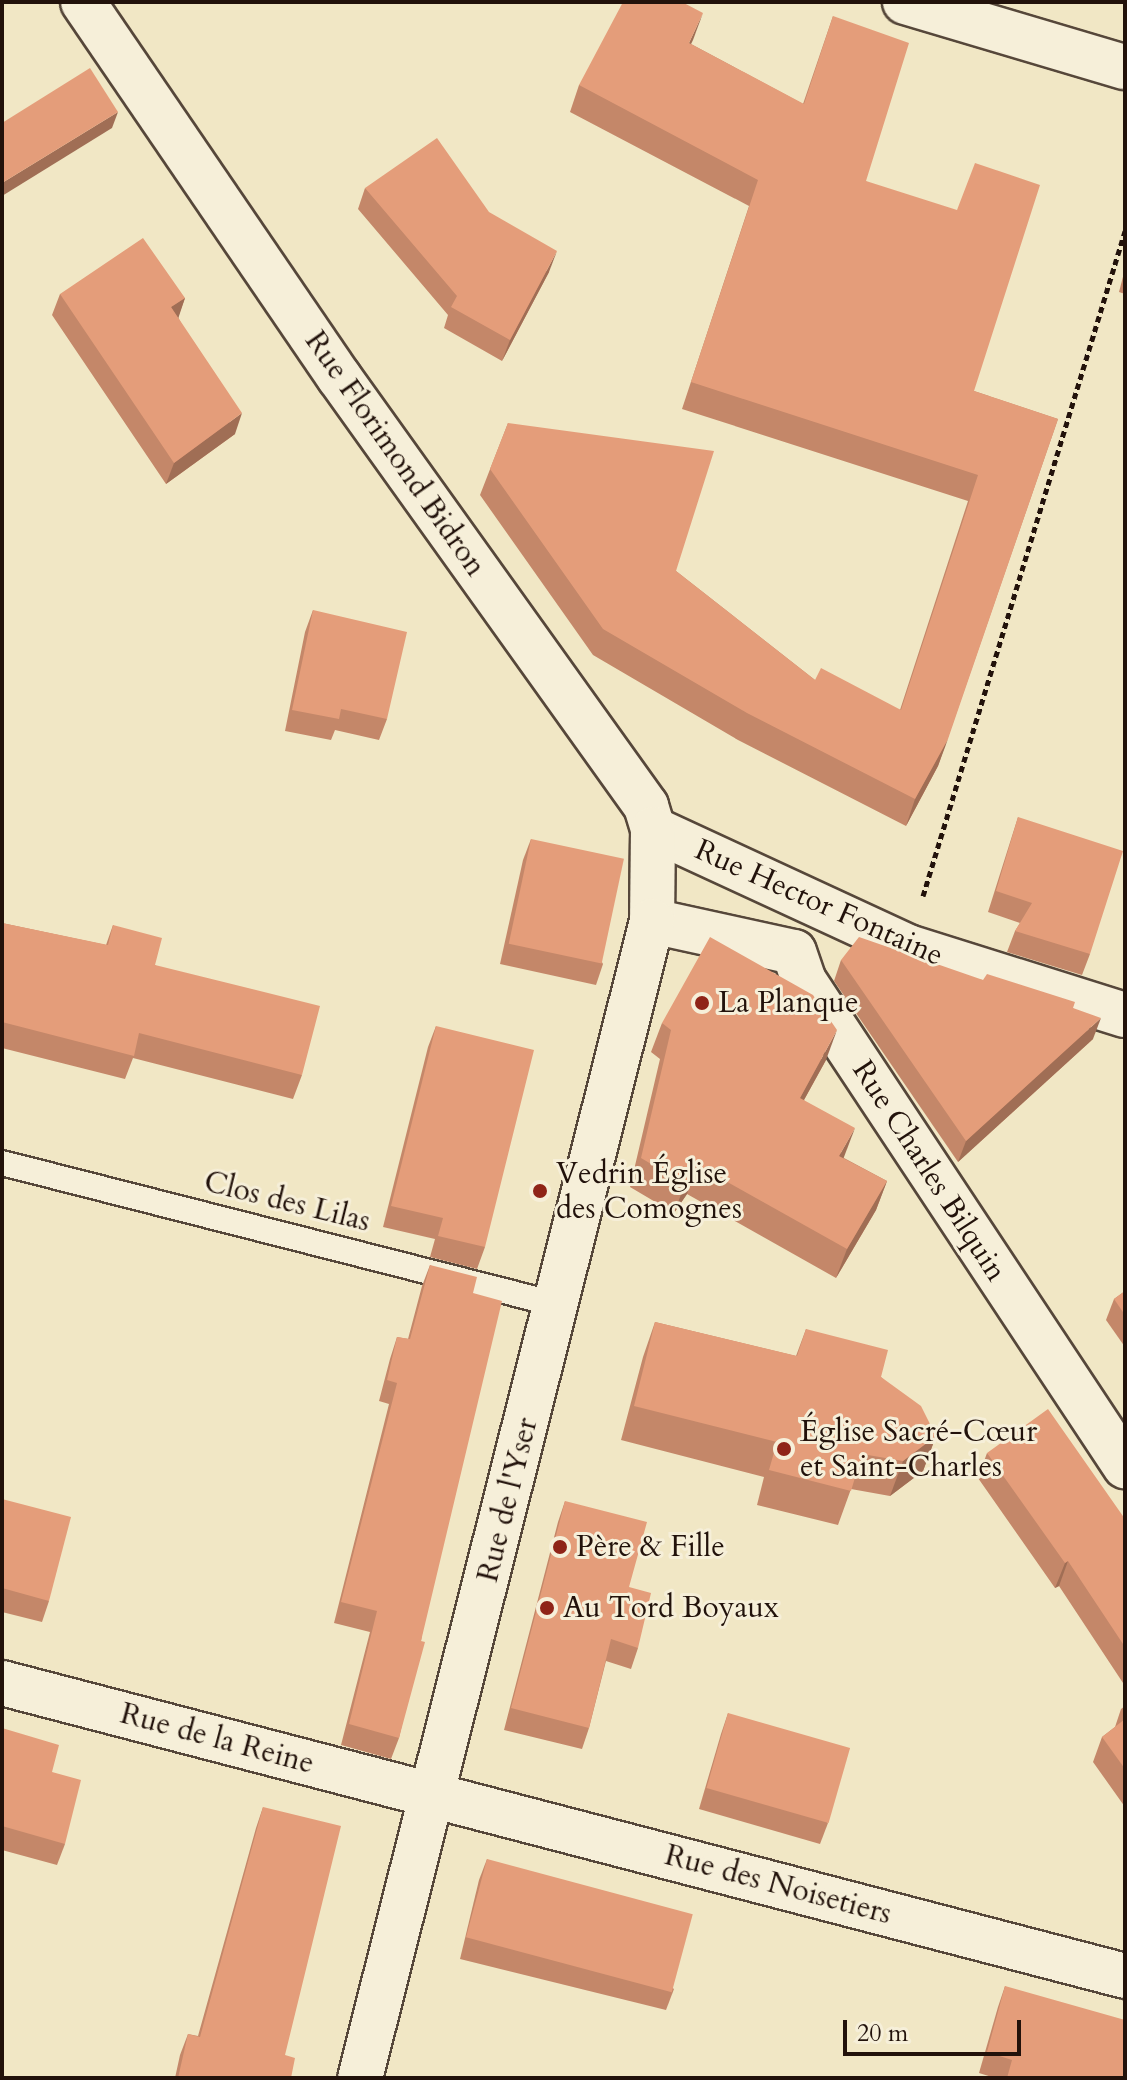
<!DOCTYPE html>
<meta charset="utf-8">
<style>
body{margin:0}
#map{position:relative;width:1127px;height:2080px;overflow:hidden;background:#f1e7c5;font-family:Cardo,serif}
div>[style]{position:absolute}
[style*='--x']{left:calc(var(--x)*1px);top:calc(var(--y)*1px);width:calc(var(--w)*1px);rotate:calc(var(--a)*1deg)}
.path>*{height:5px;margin-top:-2.5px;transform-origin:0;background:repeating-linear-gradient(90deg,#22120b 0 6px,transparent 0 10px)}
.roads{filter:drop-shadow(2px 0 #56473a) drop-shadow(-2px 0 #56473a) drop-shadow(0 2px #56473a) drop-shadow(0 -2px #56473a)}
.service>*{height:24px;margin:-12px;padding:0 12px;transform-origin:12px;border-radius:12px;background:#f6efd9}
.minor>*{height:44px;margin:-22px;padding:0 22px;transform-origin:22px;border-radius:22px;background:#f6efd9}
.tertiary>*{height:44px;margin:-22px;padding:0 22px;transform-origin:22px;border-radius:22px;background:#f6efd9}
.wall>*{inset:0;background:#c48769}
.shaded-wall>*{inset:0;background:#a06e55}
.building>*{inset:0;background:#e49d7a;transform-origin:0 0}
.dots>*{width:22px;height:22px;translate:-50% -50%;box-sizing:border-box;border:4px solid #f6efd9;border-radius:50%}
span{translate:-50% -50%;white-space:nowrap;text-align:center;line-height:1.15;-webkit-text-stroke:6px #f6efd9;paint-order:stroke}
.street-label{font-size:30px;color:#22120b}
.poi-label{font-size:30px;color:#22120b}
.left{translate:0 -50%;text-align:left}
.frame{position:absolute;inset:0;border:4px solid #22120b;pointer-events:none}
.scale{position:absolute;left:843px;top:2020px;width:178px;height:36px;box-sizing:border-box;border:4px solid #22120b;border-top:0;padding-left:10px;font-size:24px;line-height:28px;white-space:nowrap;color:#22120b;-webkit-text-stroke:6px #f6efd9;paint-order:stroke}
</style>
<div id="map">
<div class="path">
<div style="--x:923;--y:896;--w:695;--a:-73.1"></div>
</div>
<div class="roads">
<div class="service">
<div style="--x:2;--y:1163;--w:571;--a:14.3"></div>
</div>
<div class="minor">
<div style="--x:905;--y:2;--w:229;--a:16.5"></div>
<div style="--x:653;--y:829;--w:281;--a:24.8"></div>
<div style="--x:908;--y:947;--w:227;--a:17.4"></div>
<div style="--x:652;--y:921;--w:145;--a:12.3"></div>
<div style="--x:794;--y:952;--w:31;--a:71"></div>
<div style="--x:804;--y:981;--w:582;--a:56.5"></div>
<div style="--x:2;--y:1683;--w:1161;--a:14.62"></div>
</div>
<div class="tertiary">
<div style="--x:83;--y:2;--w:454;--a:55.7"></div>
<div style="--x:339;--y:377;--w:528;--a:54.41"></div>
<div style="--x:646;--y:806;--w:24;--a:73"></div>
<div style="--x:653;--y:829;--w:92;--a:90.6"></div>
<div style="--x:652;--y:921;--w:1193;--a:104.16"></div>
</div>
</div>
<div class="wall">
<div style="clip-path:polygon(833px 16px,866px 181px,974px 391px,1058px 419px,938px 766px,906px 826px,738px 740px,593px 655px,480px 495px,508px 423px,676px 571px,815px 680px,900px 710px,968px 501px,682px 409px,749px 206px,570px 112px,579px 85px,691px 44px,803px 104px)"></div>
<div style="clip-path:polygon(365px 188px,549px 272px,502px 361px,444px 328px,448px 315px,358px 209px)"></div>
<div style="clip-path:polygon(1125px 269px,1125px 294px,1119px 292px)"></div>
<div style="clip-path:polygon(60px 294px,185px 298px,178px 317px,235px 434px,166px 484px,52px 315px)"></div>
<div style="clip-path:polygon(313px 610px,387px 719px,379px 740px,335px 730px,331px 740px,285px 731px,305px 632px)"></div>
<div style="clip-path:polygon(1018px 817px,1090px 954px,1082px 975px,1007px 952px,1015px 931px,1020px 923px,988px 912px)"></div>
<div style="clip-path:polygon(531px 839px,603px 964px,596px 985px,500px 964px,523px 860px)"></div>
<div style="clip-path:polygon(2px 923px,106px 945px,113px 925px,155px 965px,302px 1075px,293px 1099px,133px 1058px,125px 1079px,2px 1048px)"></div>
<div style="clip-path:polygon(841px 960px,983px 980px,1073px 1008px,1093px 1039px,958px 1162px,834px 981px)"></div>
<div style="clip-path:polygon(662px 1023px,826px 1060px,804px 1100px,844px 1158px,887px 1181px,876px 1210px,836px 1278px,687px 1194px,674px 1213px,630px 1187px,660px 1059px,651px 1052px)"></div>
<div style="clip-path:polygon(436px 1026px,485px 1247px,477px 1269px,430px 1257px,435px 1239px,383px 1227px,428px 1047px)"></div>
<div style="clip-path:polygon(430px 1265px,473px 1293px,421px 1641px,399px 1738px,391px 1759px,341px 1745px,370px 1632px,334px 1623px,389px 1404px,379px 1401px,390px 1359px,397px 1337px,408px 1339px,422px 1286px)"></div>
<div style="clip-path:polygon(1125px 1291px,1125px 1347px,1106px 1320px,1114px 1299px)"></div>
<div style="clip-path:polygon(655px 1322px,796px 1356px,806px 1329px,881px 1377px,936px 1436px,923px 1471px,890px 1496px,851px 1489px,838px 1525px,757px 1505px,764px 1477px,621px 1440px,643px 1357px)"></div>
<div style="clip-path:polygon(987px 1453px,1125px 1519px,1125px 1686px,1059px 1586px,1055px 1588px,978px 1478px)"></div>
<div style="clip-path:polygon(2px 1499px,49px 1601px,42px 1622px,2px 1612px)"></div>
<div style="clip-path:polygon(565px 1501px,638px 1648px,631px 1669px,606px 1661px,589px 1728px,582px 1749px,504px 1730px,558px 1522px)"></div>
<div style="clip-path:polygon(1125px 1706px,1125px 1807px,1093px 1762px,1102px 1737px,1115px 1727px,1121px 1709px)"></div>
<div style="clip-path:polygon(728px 1713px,828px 1823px,820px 1844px,699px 1809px,721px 1734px)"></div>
<div style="clip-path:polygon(2px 1728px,52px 1772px,65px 1844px,57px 1865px,2px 1850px)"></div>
<div style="clip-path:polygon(263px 1807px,285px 2055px,291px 2078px,175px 2078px,180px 2055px,188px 2034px,198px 2036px,256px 1828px)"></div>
<div style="clip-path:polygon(487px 1859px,674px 1989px,666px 2010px,460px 1959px,479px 1880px)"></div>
<div style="clip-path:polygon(1005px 1986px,1125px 2078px,995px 2078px,979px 2073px,998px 2007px)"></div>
</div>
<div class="shaded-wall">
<div style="clip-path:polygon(703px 13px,693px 40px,679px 69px,689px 43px)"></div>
<div style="clip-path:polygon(118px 112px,112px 128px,2px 196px,2px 183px)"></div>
<div style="clip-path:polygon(557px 251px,549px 272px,502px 361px,510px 340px)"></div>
<div style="clip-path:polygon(185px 298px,178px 319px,171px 307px)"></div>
<div style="clip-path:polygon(242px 413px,235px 434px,166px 484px,174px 463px)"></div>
<div style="clip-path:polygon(948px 739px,938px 766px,906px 826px,915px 799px)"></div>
<div style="clip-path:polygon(1101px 1018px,1093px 1039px,958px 1162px,966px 1141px)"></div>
<div style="clip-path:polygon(837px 1030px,826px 1060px,789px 1127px,800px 1098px)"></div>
<div style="clip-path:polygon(855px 1128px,844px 1157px,829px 1185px,839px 1156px)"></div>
<div style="clip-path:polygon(697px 1165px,687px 1194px,674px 1213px,685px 1184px)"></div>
<div style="clip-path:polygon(887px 1181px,876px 1210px,836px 1278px,847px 1249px)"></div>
<div style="clip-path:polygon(936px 1436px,923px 1471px,890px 1496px,903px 1461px)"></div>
<div style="clip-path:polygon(1068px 1561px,1059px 1586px,1055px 1588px,1065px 1563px)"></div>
</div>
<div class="building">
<div style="clip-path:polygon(623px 2px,682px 2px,703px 13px,689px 43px,804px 104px,833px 16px,909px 43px,866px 181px,957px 210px,975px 163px,1040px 185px,974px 391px,1058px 419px,948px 739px,915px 799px,747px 713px,603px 629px,490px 469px,508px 423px,714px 451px,676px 571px,815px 680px,821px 668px,901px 710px,978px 475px,691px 382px,758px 180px,579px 85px)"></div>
<div style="clip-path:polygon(90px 68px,118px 112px,2px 183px,2px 123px)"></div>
<div style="clip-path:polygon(437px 138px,489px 212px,557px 251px,510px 340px,451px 307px,457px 296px,365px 188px)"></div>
<div style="clip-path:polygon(143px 238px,185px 298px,171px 307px,242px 413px,174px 463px,60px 294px)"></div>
<div style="clip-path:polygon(313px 610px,407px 632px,387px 719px,341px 709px,339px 719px,292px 710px)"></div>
<div style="clip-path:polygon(1018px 817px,1123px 851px,1090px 954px,1015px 931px,1032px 903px,996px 891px)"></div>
<div style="left:531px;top:839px;width:95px;height:107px;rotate:12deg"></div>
<div style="clip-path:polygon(2px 923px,108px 945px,113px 925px,162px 938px,155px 965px,320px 1006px,302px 1075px,139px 1033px,134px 1056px,2px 1022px)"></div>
<div style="clip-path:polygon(710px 937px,813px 995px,837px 1030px,800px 1098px,855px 1128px,839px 1156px,887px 1181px,847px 1249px,697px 1165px,685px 1184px,641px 1158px,671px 1030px,662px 1023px)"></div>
<div style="clip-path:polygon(859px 937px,983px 980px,987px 974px,1075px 1002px,1073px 1008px,1101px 1018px,966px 1141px,841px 960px)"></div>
<div style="clip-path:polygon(436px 1026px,534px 1050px,485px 1247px,438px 1236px,443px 1218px,391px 1206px)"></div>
<div style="clip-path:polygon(430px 1265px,477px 1277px,473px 1293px,502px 1301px,421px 1641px,425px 1642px,399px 1738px,349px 1724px,377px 1611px,341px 1602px,397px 1383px,387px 1380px,397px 1337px,410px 1339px)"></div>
<div style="clip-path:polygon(1125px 1291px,1125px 1315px,1114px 1299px)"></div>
<div style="clip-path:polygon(655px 1322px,797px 1356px,806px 1329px,888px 1350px,881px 1377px,921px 1406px,936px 1436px,903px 1461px,862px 1454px,851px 1491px,769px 1470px,777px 1442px,634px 1406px)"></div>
<div style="clip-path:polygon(1048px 1409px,1125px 1519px,1125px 1647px,1068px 1561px,1065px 1563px,987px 1453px)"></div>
<div style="clip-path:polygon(2px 1499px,71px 1517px,49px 1601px,2px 1588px)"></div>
<div style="clip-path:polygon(565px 1501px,647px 1522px,629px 1587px,651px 1593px,638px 1648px,611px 1639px,589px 1728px,511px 1708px)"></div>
<div style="left:728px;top:1713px;width:127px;height:78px;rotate:16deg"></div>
<div style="clip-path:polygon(1125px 1719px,1125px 1769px,1102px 1737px)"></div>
<div style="clip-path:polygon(2px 1728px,59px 1745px,52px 1772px,81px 1780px,65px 1844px,2px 1826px)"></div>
<div style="clip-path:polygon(263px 1807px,341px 1826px,285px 2055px,295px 2058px,291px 2078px,178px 2078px,188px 2034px,200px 2037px)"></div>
<div style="left:487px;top:1859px;width:213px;height:81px;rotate:15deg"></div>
<div style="clip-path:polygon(1005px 1986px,1125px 2020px,1125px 2078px,1007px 2078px,1012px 2060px,987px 2052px)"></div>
</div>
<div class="dots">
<div style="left:702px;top:1003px;background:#8f2418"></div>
<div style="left:540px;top:1191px;background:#8f2418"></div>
<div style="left:784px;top:1449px;background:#8f2418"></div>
<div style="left:560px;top:1547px;background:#8f2418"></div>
<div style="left:547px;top:1608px;background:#8f2418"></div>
</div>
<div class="street-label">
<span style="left:395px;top:454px;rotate:55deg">Rue Florimond Bidron</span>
<span style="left:819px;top:903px;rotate:24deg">Rue Hector Fontaine</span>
<span style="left:929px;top:1171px;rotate:57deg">Rue Charles Bilquin</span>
<span style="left:287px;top:1202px;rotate:14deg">Clos des Lilas</span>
<span style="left:508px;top:1500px;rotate:-76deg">Rue de l'Yser</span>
<span style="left:217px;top:1739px;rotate:15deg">Rue de la Reine</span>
<span style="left:778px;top:1885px;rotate:15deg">Rue des Noisetiers</span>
</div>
<div class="poi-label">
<span class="left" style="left:718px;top:1003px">La Planque</span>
<span class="left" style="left:556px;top:1191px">Vedrin Église<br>des Comognes</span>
<span class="left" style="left:800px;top:1449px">Église Sacré-Cœur<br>et Saint-Charles</span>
<span class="left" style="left:576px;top:1547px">Père &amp; Fille</span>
<span class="left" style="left:563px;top:1608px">Au Tord Boyaux</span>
</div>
<div class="frame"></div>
<div class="scale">20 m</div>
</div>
